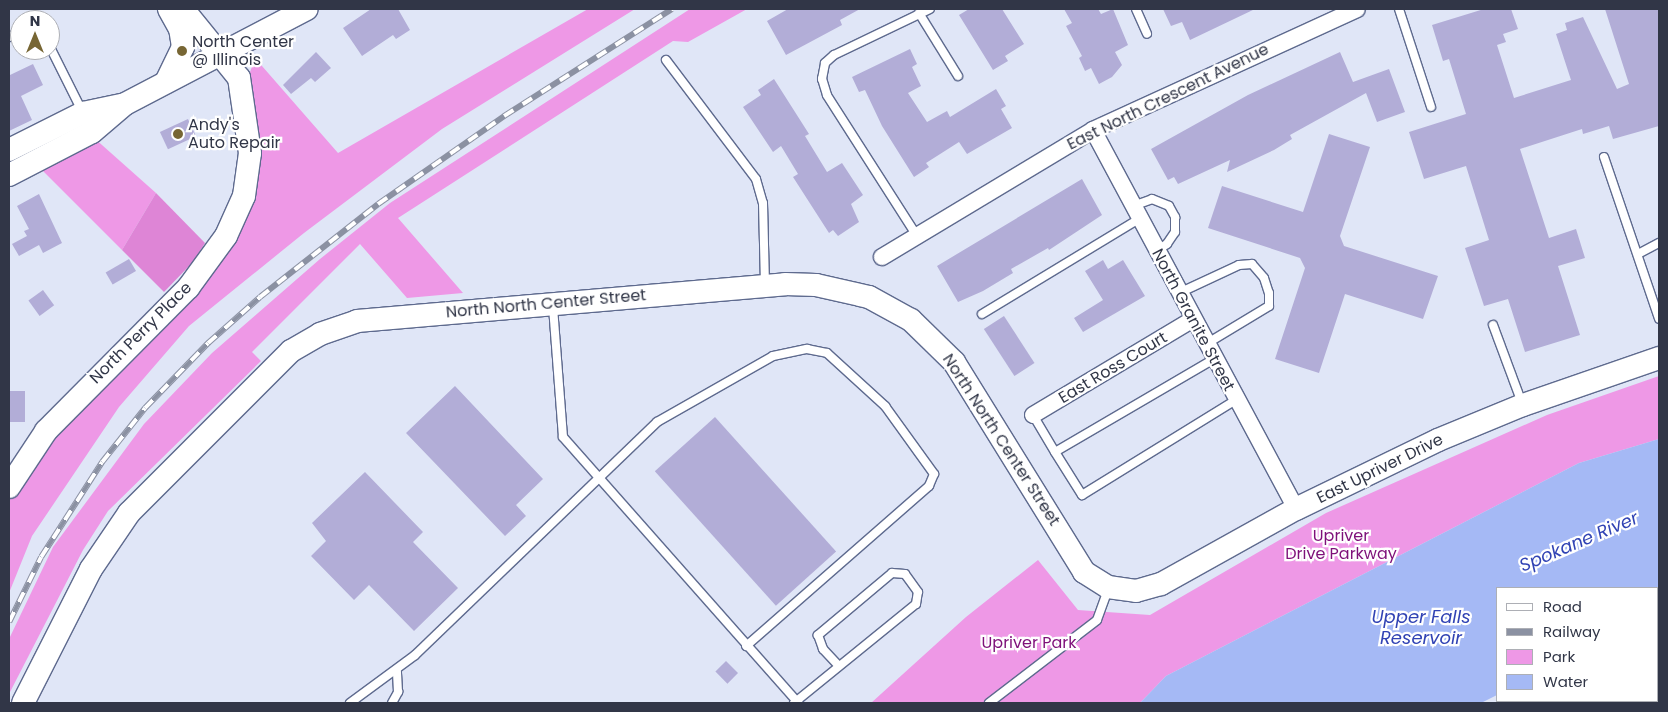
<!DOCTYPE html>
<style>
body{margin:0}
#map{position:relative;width:1668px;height:712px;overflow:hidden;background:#e0e6f7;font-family:Poppins,sans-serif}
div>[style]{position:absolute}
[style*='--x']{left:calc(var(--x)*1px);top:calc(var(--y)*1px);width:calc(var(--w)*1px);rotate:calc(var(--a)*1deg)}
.green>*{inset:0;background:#ee98e6}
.forest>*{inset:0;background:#de85d6}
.water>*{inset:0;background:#a5b9f5}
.building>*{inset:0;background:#b2add7;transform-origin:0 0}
.roads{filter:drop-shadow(1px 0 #5e6a8e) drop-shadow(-1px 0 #5e6a8e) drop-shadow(0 1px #5e6a8e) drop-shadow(0 -1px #5e6a8e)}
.lane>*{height:8px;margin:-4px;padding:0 4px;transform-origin:4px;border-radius:4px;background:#fff}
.street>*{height:16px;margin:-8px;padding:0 8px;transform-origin:8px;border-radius:8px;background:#fff}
.secondary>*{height:22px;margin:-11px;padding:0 11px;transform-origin:11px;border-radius:11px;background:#fff}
.rail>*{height:5.5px;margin-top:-2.75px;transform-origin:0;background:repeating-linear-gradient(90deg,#fff 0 11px,#8b91a2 0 22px);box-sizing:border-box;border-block:1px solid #8b91a2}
.dots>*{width:14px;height:14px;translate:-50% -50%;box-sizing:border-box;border:2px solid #fff;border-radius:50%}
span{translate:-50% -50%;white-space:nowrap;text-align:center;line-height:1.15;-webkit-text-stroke:4.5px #fff;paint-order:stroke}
.poi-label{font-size:16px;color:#313647}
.left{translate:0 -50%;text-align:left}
.street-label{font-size:16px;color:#313647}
.park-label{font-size:16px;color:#7e1079}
.water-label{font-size:18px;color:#3143b4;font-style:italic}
.frame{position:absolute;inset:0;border:10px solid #313647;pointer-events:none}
.legend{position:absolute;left:1496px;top:587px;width:162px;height:115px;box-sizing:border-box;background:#fff;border:1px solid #adafb5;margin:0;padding:6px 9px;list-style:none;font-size:15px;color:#313647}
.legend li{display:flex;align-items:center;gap:10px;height:25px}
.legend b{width:25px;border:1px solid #adafb5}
.north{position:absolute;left:10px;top:10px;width:50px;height:50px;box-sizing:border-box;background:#fff;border:1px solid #adafb5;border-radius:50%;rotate:0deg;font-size:14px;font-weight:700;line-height:20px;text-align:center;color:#313647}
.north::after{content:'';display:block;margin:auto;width:18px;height:22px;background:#776634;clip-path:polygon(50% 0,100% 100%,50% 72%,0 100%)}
</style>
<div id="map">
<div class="green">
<div style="clip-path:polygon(588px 9px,635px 9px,442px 129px,304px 233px,189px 326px,119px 407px,32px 536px,9px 593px,9px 497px,32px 459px,240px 222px,248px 78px,255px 58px,338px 153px)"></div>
<div style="clip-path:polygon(690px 9px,747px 9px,688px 42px,673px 41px,398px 218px,463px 293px,407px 298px,360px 244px,252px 352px,261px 361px,108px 511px,83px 550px,9px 694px,9px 639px,53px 547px,144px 424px,212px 353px,320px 259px,390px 203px)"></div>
<div style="clip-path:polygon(93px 137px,156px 193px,122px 250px,38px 166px)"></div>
<div style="clip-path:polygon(1659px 376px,1659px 439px,1579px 463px,1166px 676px,1140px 703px,871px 703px,966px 617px,1038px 560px,1078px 610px,1150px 615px,1326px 513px,1547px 415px)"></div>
</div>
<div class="forest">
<div style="clip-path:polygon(156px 193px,205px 243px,193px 262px,164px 292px,122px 250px)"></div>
</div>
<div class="water">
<div style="clip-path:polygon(1659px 439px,1659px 613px,1657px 614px,1657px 588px,1497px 588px,1497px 695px,1481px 703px,1140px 703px,1166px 676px,1579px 463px)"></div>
</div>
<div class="building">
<div style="clip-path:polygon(371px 9px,398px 9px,410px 30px,396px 39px,393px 35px,362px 56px,343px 28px)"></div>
<div style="clip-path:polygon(788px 9px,860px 9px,840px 20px,842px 25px,786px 55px,767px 21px)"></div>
<div style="clip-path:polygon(969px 9px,1002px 9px,1024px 44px,1005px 56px,1008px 61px,993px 70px,959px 15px)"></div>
<div style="clip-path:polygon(1064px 9px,1098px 9px,1101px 14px,1113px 9px,1128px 45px,1115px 52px,1122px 65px,1112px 77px,1099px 84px,1091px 68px,1085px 71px,1079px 58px,1082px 56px,1066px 26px,1072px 23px)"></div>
<div style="clip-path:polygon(1163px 9px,1255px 9px,1190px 40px,1182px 22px,1171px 26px)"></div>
<div style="clip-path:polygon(1484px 9px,1511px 9px,1518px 29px,1503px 34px,1506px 42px,1497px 45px,1514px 98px,1571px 80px,1556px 34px,1567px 30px,1565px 23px,1583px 17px,1617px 89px,1629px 84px,1605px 9px,1659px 9px,1659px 126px,1613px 139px,1609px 126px,1583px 134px,1582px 129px,1520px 149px,1549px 238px,1576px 229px,1585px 258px,1558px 266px,1580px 335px,1525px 352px,1508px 299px,1484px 306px,1465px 248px,1489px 240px,1466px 166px,1424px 179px,1409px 132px,1466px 114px,1449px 59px,1443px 61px,1432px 25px)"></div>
<div style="clip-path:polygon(910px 49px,917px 64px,912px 67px,921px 86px,908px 93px,927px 122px,947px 111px,950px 117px,996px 89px,1006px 106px,1001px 109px,1012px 128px,967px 154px,959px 142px,926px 163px,929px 167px,914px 177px,882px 126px,865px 90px,859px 92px,852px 77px)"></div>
<div style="clip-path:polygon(316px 52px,331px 68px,315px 82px,311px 78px,291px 94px,283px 85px)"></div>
<div style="clip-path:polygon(1340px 52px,1353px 82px,1389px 69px,1405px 112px,1377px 122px,1366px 93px,1290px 135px,1292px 139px,1274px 150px,1227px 172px,1230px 160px,1178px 184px,1174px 177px,1168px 180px,1151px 149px,1248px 95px)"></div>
<div style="clip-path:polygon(33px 64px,43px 85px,21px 96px,32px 120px,9px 131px,9px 72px,10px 75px)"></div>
<div style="clip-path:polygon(774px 79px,809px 134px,805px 136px,827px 172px,842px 163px,863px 195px,851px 204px,859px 222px,838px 236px,833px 230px,829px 233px,793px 177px,798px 174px,781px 146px,773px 152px,743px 107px,761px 95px,758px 90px)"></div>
<div style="left:188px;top:119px;width:19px;height:31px;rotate:65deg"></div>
<div style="clip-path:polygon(1329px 134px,1370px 147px,1340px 236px,1344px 246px,1438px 276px,1423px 319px,1345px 294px,1319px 373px,1275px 359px,1305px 268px,1300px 258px,1208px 228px,1222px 186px,1303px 212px)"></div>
<div style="clip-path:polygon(1082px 179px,1102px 215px,1049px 250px,1048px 248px,1011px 269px,1013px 273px,983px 291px,958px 302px,937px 266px)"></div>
<div style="clip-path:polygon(39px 194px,62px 243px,43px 253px,39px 245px,19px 256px,12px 244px,27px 236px,24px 231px,29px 229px,17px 206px)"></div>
<div style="left:129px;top:259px;width:14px;height:27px;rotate:60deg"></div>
<div style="clip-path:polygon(1103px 260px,1108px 269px,1123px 260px,1145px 296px,1083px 332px,1074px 318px,1103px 300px,1085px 271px)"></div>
<div style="left:43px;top:290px;width:19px;height:18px;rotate:54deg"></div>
<div style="left:1004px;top:316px;width:56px;height:24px;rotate:57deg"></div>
<div style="clip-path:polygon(455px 386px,543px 479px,516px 505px,526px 516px,505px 536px,406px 433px)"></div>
<div style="left:9px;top:391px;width:16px;height:31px"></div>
<div style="left:715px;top:417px;width:181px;height:81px;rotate:48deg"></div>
<div style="clip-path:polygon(365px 472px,423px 532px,413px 542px,458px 588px,414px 631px,369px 585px,354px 600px,311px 556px,326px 541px,312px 523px)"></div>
<div style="left:726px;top:661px;width:17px;height:15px;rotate:45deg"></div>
</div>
<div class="roads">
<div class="lane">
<div style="--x:1136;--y:9;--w:27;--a:66"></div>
<div style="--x:1399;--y:9;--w:103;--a:71.9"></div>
<div style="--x:919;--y:13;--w:74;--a:58.2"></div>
<div style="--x:9;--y:37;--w:12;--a:-24"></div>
<div style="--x:50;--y:47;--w:72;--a:63.4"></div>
<div style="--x:666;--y:60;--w:149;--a:52.9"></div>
<div style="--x:756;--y:179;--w:25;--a:74"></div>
<div style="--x:763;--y:203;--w:81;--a:88.6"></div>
<div style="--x:1604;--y:157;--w:171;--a:71.2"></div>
<div style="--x:1133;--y:206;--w:20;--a:-20"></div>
<div style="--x:1152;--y:199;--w:18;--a:22"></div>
<div style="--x:1169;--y:206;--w:13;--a:61"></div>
<div style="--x:1175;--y:217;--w:15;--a:90"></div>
<div style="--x:1175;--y:232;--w:14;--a:124"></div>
<div style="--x:1167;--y:244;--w:13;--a:148"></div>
<div style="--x:917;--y:236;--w:167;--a:-122.6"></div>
<div style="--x:827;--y:95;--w:17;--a:-107"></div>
<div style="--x:822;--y:79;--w:16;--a:-79"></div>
<div style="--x:825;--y:63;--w:12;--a:-42"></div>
<div style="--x:834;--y:55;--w:106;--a:-25.6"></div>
<div style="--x:1638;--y:254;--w:24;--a:-28"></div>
<div style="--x:1179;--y:293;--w:66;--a:-25"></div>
<div style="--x:1239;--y:265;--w:13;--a:-4"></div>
<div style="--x:1252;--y:264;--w:18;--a:49"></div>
<div style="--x:1264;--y:278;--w:16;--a:72"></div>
<div style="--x:1269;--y:293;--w:13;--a:90"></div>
<div style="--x:1269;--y:306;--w:74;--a:148.9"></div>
<div style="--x:553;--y:307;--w:130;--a:85.6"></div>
<div style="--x:563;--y:437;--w:355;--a:48.5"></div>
<div style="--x:982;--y:314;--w:184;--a:-31.2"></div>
<div style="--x:1493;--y:325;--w:83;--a:69.6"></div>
<div style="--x:1214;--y:359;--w:184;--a:149.7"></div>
<div style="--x:1055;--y:452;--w:51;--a:57.9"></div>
<div style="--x:1082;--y:495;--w:181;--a:-31.7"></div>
<div style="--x:1033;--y:415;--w:43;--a:59.3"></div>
<div style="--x:350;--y:703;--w:81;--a:-36.4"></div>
<div style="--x:415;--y:655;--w:336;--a:-43.9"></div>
<div style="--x:657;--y:422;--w:133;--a:-29.6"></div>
<div style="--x:773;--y:356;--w:35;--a:-12"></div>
<div style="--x:807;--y:349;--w:20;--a:11"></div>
<div style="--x:827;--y:353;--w:79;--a:42.4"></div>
<div style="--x:885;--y:406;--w:84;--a:54.2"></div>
<div style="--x:934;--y:474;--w:13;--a:113"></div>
<div style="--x:929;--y:486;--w:243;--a:138.8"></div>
<div style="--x:392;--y:703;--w:13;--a:-61"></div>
<div style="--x:398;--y:692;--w:21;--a:-93"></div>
<div style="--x:794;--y:703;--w:157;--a:-39.1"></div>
<div style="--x:916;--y:604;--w:12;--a:-81"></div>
<div style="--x:918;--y:592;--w:22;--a:-126"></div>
<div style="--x:905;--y:574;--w:13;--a:-176"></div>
<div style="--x:892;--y:573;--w:97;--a:140"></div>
<div style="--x:818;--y:635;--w:15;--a:70"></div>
<div style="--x:823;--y:649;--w:23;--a:47"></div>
<div style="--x:989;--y:703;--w:136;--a:-37.5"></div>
<div style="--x:1097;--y:620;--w:33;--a:-70"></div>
</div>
<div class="street">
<div style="--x:1093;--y:130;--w:430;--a:61.8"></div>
<div style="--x:882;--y:257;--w:246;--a:-31"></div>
<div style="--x:1093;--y:130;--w:290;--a:-24.6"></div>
<div style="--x:1033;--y:415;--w:185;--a:-30.9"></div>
</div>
<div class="secondary">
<div style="--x:166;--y:82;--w:39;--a:-64"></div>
<div style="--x:183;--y:47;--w:18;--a:-99"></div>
<div style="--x:180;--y:29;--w:23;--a:-119"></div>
<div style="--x:9;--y:150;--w:83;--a:-26.6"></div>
<div style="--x:83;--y:113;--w:40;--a:-12"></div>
<div style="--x:9;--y:175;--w:93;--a:-27.4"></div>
<div style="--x:92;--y:132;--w:43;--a:-40.3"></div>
<div style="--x:125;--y:104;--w:205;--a:-27.6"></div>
<div style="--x:9;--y:487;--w:67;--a:-56.5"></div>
<div style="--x:46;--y:431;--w:202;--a:-45.2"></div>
<div style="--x:188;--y:288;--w:64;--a:-53.8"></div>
<div style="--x:226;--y:236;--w:44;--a:-65.8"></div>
<div style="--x:244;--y:196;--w:43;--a:-82.1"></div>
<div style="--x:250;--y:153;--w:76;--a:-98.3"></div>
<div style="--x:239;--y:78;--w:89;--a:-129.1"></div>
<div style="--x:23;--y:703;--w:150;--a:-63.1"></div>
<div style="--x:91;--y:569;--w:68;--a:-55.8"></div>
<div style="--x:129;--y:513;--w:229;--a:-45"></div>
<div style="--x:291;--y:351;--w:34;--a:-30"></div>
<div style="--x:320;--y:334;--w:39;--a:-19"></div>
<div style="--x:357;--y:321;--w:430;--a:-4.9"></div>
<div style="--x:785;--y:284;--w:31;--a:2"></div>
<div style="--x:816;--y:285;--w:54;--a:12.8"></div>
<div style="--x:869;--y:297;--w:48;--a:28.7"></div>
<div style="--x:911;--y:320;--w:60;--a:44.3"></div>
<div style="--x:954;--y:362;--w:247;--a:58.2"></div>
<div style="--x:1084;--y:572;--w:28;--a:32"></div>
<div style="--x:1108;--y:587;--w:28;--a:8"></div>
<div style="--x:1136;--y:591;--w:26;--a:-16"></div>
<div style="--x:1161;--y:584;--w:154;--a:-29.1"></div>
<div style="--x:1296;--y:509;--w:158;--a:-25.9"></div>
<div style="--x:1438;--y:440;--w:92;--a:-22.4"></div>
<div style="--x:1523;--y:405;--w:144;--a:-19.1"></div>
</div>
</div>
<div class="rail">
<div style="--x:9;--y:622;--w:72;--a:-63.8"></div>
<div style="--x:41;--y:557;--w:113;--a:-57.3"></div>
<div style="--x:102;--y:462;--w:69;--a:-51.5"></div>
<div style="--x:145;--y:408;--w:91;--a:-45.9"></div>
<div style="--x:208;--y:343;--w:69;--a:-41.5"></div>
<div style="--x:260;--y:297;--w:150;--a:-38.2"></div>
<div style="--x:378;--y:204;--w:154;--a:-34.9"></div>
<div style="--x:504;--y:116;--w:199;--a:-32.5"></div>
</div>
<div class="dots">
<div style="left:182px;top:51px;background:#776634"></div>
<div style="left:178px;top:134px;background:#776634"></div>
</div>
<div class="poi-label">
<span class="left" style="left:192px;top:51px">North Center<br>@ Illinois</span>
<span class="left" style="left:188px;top:134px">Andy's<br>Auto Repair</span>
</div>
<div class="street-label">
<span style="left:1168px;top:97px;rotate:-26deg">East North Crescent Avenue</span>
<span style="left:546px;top:304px;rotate:-5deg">North North Center Street</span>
<span style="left:1193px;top:320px;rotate:62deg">North Granite Street</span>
<span style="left:141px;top:333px;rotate:-45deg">North Perry Place</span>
<span style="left:1113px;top:368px;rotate:-31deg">East Ross Court</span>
<span style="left:1001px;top:440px;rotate:57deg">North North Center Street</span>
<span style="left:1380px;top:469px;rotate:-26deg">East Upriver Drive</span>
</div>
<div class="park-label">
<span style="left:1341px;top:545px">Upriver<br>Drive Parkway</span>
<span style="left:1029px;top:643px">Upriver Park</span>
</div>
<div class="water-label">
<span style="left:1579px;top:542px;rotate:-23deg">Spokane River</span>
<span style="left:1421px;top:628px">Upper Falls<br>Reservoir</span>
</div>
<div class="frame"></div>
<ul class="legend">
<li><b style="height:6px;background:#fff"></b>Road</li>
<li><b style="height:6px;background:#8b91a2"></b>Railway</li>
<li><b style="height:14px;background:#ee98e6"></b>Park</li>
<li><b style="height:14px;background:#a5b9f5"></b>Water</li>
</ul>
<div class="north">N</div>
</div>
